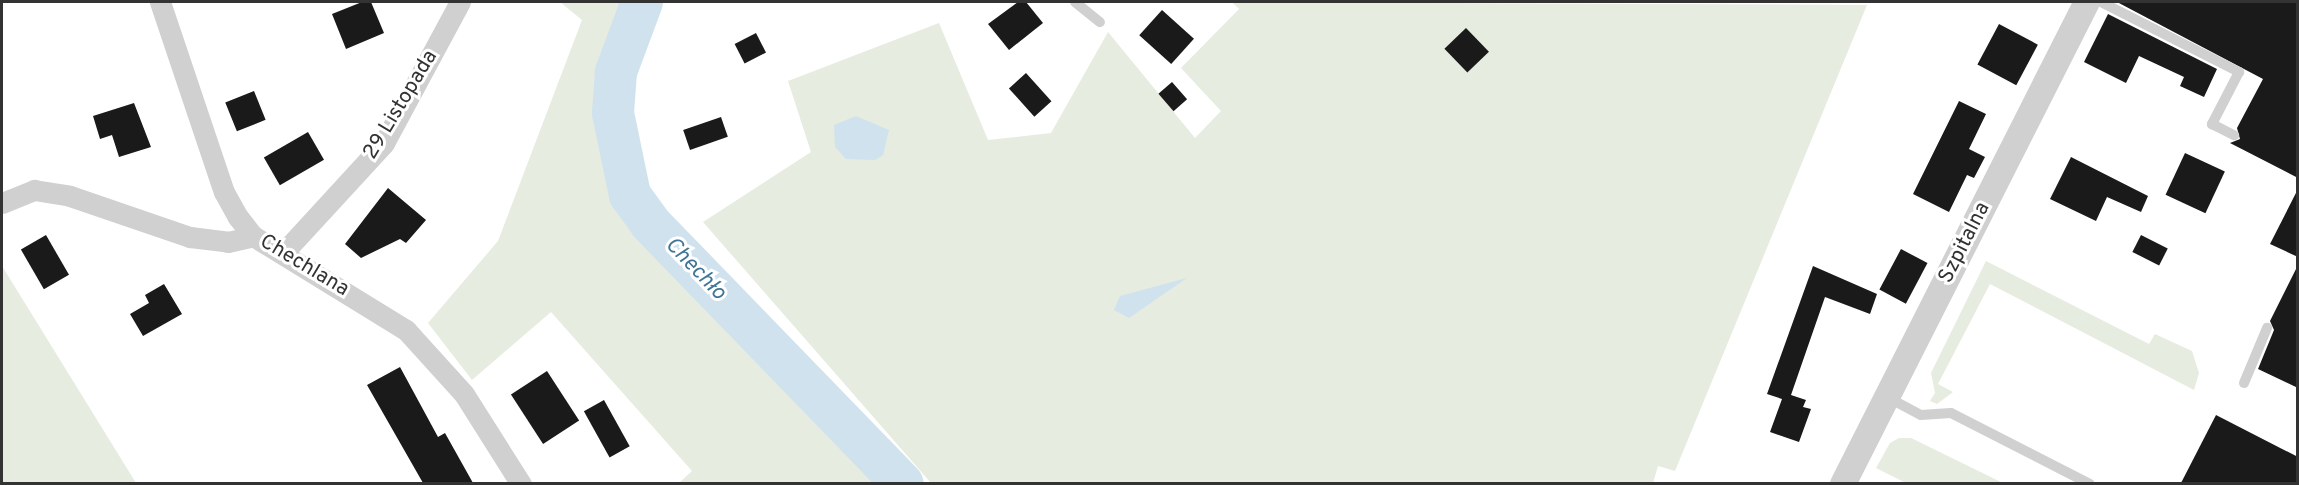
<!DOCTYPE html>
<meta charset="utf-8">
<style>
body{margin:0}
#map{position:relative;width:2299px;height:485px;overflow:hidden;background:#fff;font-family:Overpass,sans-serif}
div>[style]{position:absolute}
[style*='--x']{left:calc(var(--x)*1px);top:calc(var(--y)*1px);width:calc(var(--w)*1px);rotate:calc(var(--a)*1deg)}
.green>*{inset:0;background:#e6ecdf}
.water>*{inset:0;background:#cfe2ee}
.river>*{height:42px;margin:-21px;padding:0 21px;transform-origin:21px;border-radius:21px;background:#cfe2ee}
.building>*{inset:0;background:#1a1a1a;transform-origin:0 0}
.service>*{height:10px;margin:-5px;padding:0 5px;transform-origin:5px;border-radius:5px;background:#d0d0d0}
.minor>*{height:21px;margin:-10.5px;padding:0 10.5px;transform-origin:10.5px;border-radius:10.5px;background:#d0d0d0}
.tertiary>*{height:26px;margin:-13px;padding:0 13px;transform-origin:13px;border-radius:13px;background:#d0d0d0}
span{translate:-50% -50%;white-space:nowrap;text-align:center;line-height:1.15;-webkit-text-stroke:6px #fff;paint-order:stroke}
.street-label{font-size:21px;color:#333}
.water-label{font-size:22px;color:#3f7597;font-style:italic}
.frame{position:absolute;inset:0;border:3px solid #333;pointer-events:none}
</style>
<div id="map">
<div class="green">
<div style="clip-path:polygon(560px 2px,627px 2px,601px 75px,607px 147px,623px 196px,646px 239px,886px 483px,679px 483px,692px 471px,551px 312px,472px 380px,428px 323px,498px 241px,582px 20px)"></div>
<div style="clip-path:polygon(1232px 2px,1867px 5px,1675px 471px,1658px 466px,1653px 483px,931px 483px,703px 222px,811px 152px,788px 81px,939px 23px,988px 140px,1051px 133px,1108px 32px,1195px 138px,1221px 111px,1181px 68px,1239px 9px)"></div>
<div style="clip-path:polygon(1986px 261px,2149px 344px,2155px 334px,2192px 351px,2199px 373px,2194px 390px,1990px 284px,1938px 384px,1953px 392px,1937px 404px,1930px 401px,1935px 393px,1931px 373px)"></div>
<div style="clip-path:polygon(2px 266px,136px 483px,2px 483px)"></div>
<div style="clip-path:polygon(1899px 438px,1911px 438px,2003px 483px,1906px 483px,1876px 468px,1890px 443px)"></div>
</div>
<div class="water">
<div style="clip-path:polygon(856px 116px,889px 130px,883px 155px,875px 160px,846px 159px,835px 147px,834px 125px)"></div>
<div style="clip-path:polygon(1187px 278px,1129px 318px,1114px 310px,1120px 296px)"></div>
</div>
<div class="river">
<div style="--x:642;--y:2;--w:75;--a:110.4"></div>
<div style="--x:616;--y:72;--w:41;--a:94.2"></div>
<div style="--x:613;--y:113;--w:84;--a:78.3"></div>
<div style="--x:630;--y:195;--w:34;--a:54"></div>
<div style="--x:650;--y:223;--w:363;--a:45.9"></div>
</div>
<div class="building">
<div style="clip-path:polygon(362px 2px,371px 2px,384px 33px,346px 49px,332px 14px)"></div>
<div style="clip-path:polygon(1018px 2px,1026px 2px,1043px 23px,1009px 50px,988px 24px)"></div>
<div style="clip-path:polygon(2117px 2px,2298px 2px,2298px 178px,2230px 143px,2240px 139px,2237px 128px,2263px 79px)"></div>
<div style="left:1162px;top:10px;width:43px;height:34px;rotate:42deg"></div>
<div style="clip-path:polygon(2108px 14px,2217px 69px,2204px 97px,2180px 86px,2184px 77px,2139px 56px,2126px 83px,2084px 62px)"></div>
<div style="left:1999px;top:24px;width:44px;height:46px;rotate:28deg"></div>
<div style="left:1466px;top:28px;width:33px;height:30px;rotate:46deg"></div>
<div style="left:756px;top:33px;width:22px;height:24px;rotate:63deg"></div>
<div style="left:1026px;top:73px;width:38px;height:23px;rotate:48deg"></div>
<div style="left:1172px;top:82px;width:23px;height:18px;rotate:49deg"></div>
<div style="left:254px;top:91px;width:31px;height:31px;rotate:68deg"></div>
<div style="clip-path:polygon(1959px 101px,1986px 114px,1969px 149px,1985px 157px,1974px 178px,1967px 175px,1949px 212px,1913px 194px)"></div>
<div style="clip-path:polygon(134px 103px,151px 147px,119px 157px,112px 135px,100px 139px,93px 116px)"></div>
<div style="left:721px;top:117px;width:21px;height:40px;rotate:71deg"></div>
<div style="left:308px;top:132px;width:32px;height:51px;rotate:60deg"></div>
<div style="left:2185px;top:153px;width:44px;height:46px;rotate:25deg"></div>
<div style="clip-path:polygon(2071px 157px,2148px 196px,2141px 212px,2107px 197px,2096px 221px,2050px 199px)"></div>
<div style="clip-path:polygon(388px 188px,426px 220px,406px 243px,400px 239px,361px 258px,345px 244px)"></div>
<div style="clip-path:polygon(2298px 189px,2298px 257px,2270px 244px)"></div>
<div style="left:46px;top:235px;width:46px;height:29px;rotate:60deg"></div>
<div style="left:2141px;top:235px;width:30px;height:19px;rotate:27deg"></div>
<div style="left:1901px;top:249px;width:30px;height:46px;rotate:28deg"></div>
<div style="clip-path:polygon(2298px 265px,2298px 388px,2258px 369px,2274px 330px,2270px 321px)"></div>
<div style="clip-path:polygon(1813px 266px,1877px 294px,1870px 314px,1825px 297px,1791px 395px,1806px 400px,1803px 407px,1811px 409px,1799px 442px,1770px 432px,1782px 399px,1767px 394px)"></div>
<div style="clip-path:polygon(164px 284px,182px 314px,143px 336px,130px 314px,149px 303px,145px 295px)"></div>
<div style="clip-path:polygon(400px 367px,438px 437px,445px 433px,473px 483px,423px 483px,367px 385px)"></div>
<div style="left:547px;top:371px;width:59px;height:43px;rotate:57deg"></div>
<div style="left:604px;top:400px;width:53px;height:23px;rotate:61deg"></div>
<div style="clip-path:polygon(2216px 415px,2298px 457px,2298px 483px,2181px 483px)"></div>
</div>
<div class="service">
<div style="--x:1075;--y:2;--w:32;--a:39"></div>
<div style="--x:2101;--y:2;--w:155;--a:26.9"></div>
<div style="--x:2239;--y:72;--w:59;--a:117.4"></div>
<div style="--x:2212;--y:124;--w:25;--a:27"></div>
<div style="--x:2244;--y:383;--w:60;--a:-67.3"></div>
<div style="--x:1887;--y:397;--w:38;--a:28"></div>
<div style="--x:1921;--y:415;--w:30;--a:-4"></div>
<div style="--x:1951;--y:413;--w:156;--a:27.1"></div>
</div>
<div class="minor">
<div style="--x:160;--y:2;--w:200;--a:71.4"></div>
<div style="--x:224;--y:192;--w:29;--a:61"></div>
<div style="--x:238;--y:217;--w:24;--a:52"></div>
<div style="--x:253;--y:236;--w:180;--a:31.6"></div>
<div style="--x:406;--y:330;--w:86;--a:47.8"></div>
<div style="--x:464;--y:394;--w:107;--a:57.7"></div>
<div style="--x:2;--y:203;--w:35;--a:-22"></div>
<div style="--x:34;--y:190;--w:36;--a:9"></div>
<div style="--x:70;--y:196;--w:127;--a:18.9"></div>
<div style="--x:190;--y:237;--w:38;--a:7"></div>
<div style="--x:228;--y:242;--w:26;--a:-13"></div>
<div style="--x:283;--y:253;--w:149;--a:-47.4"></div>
<div style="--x:384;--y:143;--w:160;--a:-61.7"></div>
</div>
<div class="tertiary">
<div style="--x:1843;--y:484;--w:540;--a:-63.15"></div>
</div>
<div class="street-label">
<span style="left:401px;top:105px;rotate:-59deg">29 Listopada</span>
<span style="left:1965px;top:243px;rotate:-63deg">Szpitalna</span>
<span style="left:304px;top:266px;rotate:31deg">Chechlana</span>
</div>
<div class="water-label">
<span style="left:695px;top:269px;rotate:46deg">Chechło</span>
</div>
<div class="frame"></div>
</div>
